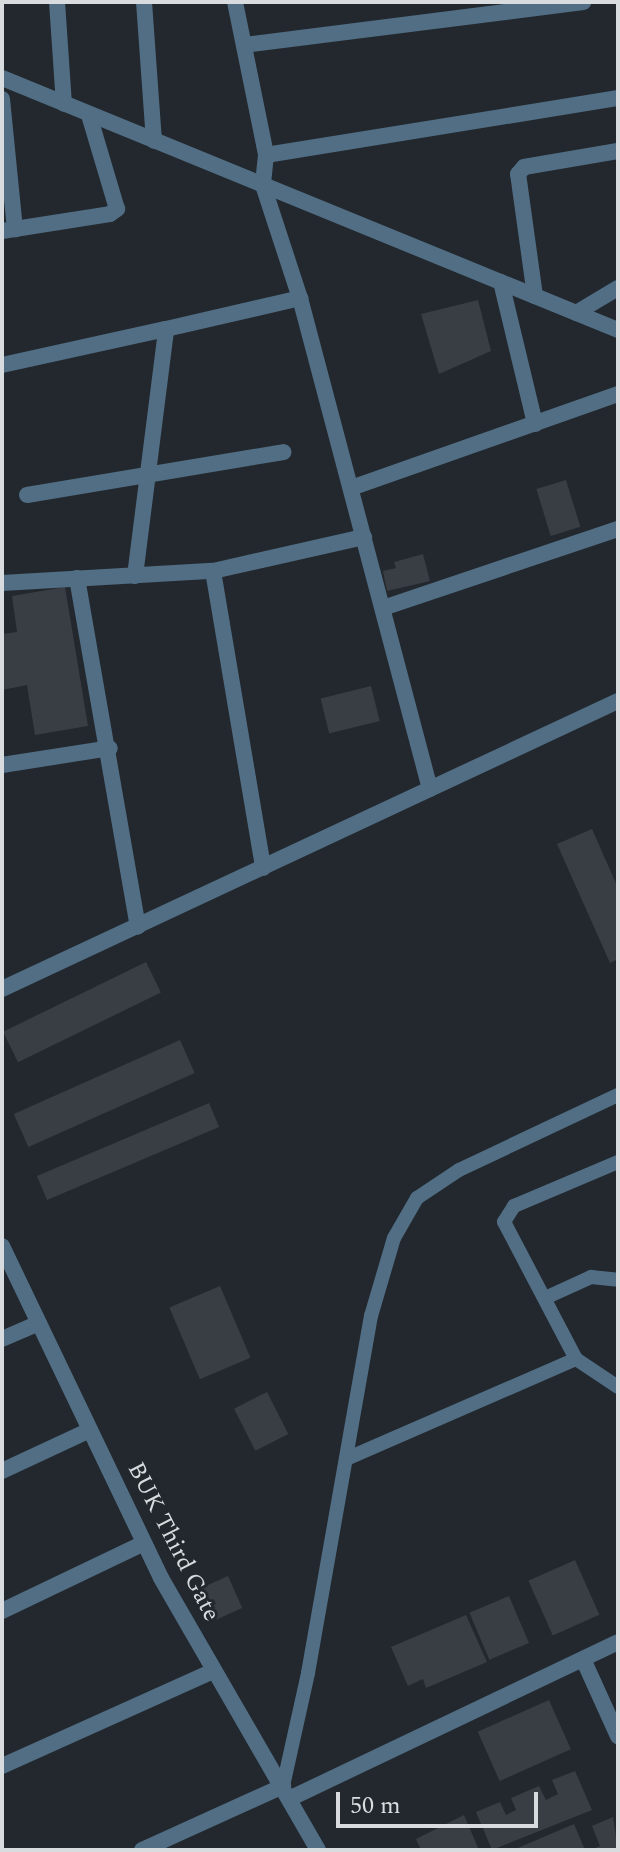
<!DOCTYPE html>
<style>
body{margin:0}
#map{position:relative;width:620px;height:1852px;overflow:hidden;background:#22282d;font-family:Spectral,serif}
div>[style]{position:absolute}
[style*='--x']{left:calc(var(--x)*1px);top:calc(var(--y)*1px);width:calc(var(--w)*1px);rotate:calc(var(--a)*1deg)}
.building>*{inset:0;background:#383e43;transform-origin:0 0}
.service>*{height:14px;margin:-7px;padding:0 7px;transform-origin:7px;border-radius:7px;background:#516e85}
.minor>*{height:16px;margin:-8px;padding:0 8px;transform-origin:8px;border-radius:8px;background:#516e85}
.tertiary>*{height:16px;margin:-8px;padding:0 8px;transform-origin:8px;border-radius:8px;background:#516e85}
span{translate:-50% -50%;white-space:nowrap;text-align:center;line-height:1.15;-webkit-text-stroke:6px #22282d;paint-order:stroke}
.street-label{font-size:24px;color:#d8dcdf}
.frame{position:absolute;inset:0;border:4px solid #d8dcdf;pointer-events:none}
.scale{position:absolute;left:336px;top:1792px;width:202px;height:36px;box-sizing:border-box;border:4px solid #d8dcdf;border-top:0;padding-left:10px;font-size:24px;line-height:28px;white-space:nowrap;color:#d8dcdf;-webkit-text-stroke:6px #22282d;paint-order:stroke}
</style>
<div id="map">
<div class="building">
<div style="clip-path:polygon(478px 300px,491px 351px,439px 374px,421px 314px)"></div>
<div style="left:566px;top:480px;width:49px;height:31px;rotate:73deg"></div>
<div style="clip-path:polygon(423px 554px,430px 581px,387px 591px,383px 571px,396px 568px,394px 562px)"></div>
<div style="clip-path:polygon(65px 587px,88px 726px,35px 735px,27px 685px,2px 690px,2px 634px,17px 632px,12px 596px)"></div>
<div style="left:371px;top:686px;width:36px;height:52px;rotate:76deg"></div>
<div style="clip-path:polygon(592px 829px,618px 888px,618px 959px,610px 963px,557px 844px)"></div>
<div style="left:146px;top:962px;width:34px;height:159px;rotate:64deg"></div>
<div style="left:180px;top:1040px;width:36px;height:182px;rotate:66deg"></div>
<div style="left:209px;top:1103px;width:26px;height:187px;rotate:67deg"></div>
<div style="left:220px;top:1286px;width:78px;height:55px;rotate:67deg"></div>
<div style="left:267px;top:1392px;width:47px;height:37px;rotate:63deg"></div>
<div style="left:575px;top:1560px;width:60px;height:51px;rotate:66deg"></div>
<div style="left:228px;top:1576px;width:35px;height:30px;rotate:66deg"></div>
<div style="left:509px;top:1596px;width:51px;height:43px;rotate:67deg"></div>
<div style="clip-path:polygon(466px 1615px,487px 1662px,426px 1688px,423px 1679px,408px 1686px,391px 1647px)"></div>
<div style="left:549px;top:1700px;width:54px;height:78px;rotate:66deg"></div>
<div style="clip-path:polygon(575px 1771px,592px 1810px,492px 1850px,476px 1812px,500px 1802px,506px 1815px,516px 1810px,511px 1798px,539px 1786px,546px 1800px,558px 1794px,552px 1780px)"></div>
<div style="clip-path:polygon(464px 1815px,479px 1850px,421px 1850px,416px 1839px)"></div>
<div style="clip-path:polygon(613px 1817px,618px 1850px,591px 1850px,600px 1846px,592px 1826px)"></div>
<div style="clip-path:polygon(574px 1824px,585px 1850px,513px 1850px)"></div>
</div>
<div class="service">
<div style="--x:545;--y:1298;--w:51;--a:-24.5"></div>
<div style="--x:591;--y:1277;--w:27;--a:6"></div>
<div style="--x:576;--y:1359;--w:50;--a:33.7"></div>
<div style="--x:346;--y:1459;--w:251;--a:-23.5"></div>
<div style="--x:576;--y:1359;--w:155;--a:-117.7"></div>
<div style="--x:504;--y:1222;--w:19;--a:-58"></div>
<div style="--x:514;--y:1206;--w:113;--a:-22.9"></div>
<div style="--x:283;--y:1786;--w:116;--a:-77.5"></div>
<div style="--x:308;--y:1673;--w:363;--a:-80"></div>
<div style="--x:371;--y:1316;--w:81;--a:-73.6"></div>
<div style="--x:394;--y:1238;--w:46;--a:-60.1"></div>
<div style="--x:417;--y:1198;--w:50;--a:-33.7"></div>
<div style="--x:459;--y:1170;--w:176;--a:-25.3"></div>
</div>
<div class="minor">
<div style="--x:57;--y:2;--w:102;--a:86.1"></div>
<div style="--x:144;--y:2;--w:139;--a:85.9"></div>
<div style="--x:235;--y:2;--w:156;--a:78.5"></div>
<div style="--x:266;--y:155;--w:30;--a:96"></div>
<div style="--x:263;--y:185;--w:119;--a:71.9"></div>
<div style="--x:300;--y:298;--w:508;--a:75.17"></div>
<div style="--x:244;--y:45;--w:342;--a:-7.2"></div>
<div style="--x:2;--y:99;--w:131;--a:84.3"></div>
<div style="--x:266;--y:155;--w:357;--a:-9.2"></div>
<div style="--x:2;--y:231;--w:109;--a:-8.9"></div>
<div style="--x:110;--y:214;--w:9;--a:-36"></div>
<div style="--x:117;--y:209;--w:98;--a:-106.6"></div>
<div style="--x:501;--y:282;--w:146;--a:76.5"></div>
<div style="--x:535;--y:296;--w:123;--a:-97.9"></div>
<div style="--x:518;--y:174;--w:9;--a:-49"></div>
<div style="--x:524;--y:167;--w:95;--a:-9.7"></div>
<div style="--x:576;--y:313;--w:49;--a:-30.8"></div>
<div style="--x:2;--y:365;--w:168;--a:-12.4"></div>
<div style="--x:351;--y:488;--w:283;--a:-19.4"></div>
<div style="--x:27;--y:495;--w:260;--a:-9.5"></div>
<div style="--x:213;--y:571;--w:301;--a:80.4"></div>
<div style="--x:135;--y:576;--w:249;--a:-82.8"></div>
<div style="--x:166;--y:329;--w:138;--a:-13"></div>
<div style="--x:77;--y:578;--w:354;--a:80.1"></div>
<div style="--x:2;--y:583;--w:211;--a:-3.3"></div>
<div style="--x:213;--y:571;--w:155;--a:-12.7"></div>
<div style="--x:383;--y:608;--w:248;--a:-18.6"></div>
<div style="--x:2;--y:765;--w:109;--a:-8.9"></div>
<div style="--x:2;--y:989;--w:680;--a:-25.06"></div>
<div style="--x:2;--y:1246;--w:368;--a:64.4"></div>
<div style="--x:161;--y:1578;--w:314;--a:60"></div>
<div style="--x:2;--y:1339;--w:40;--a:-23.4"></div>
<div style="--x:2;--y:1471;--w:97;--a:-25"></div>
<div style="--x:2;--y:1611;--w:157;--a:-25.6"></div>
<div style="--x:583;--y:1659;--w:85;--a:65.6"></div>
<div style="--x:2;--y:1766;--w:231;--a:-24.2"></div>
<div style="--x:291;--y:1798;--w:362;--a:-25.5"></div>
<div style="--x:142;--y:1850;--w:155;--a:-24.4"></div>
</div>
<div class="tertiary">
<div style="--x:2;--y:78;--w:666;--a:22.25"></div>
</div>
<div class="street-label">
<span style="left:173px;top:1542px;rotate:63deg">BUK Third Gate</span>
</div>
<div class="frame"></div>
<div class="scale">50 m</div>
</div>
